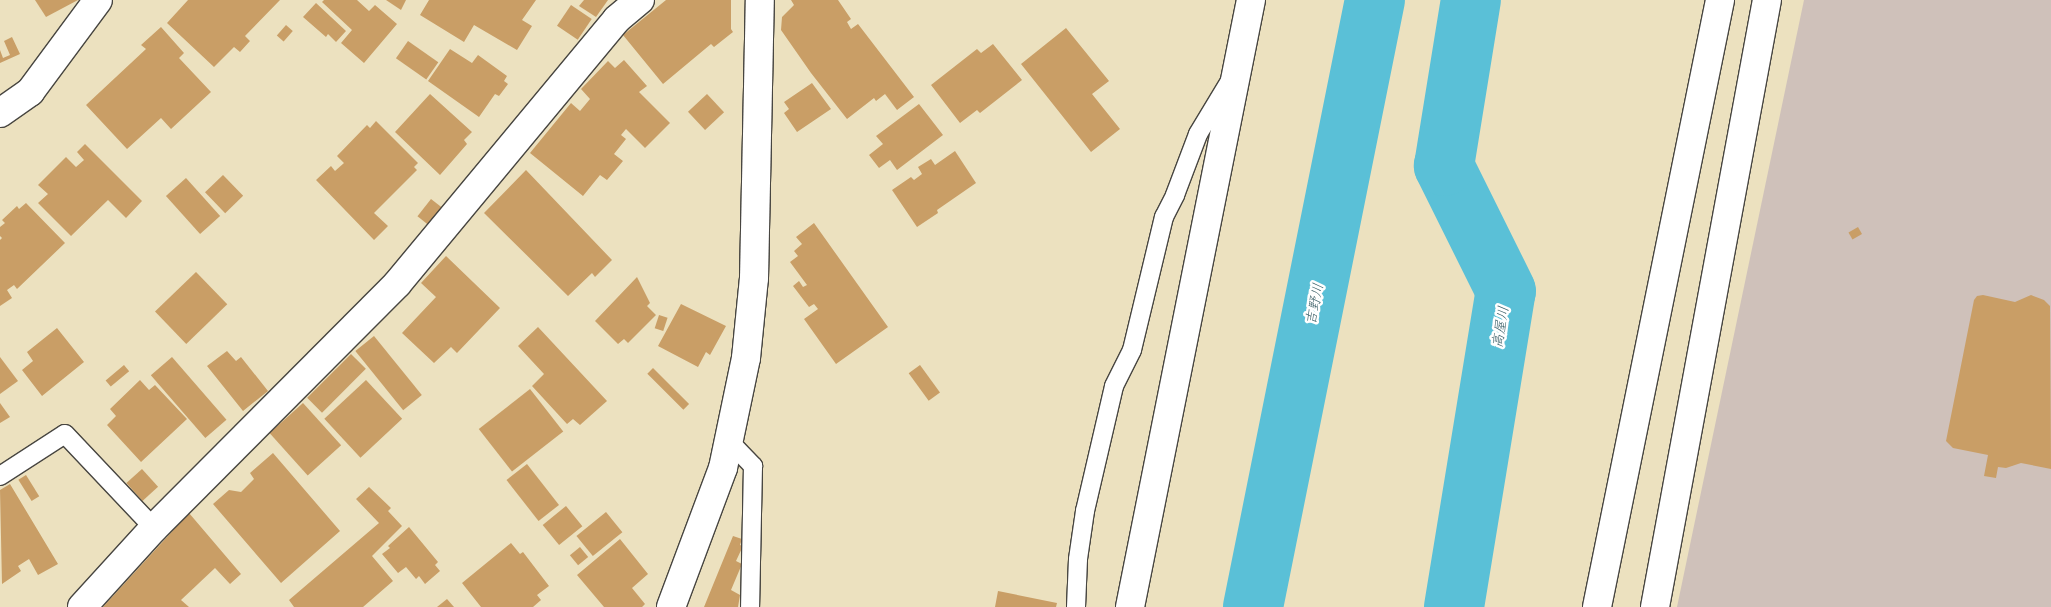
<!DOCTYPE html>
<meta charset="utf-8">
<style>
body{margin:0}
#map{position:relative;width:2051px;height:607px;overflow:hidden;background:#ece1bf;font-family:"Playpen Sans","Klee One",sans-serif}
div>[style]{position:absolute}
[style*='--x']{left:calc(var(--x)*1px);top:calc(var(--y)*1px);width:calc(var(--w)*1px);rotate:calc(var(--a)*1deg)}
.industrial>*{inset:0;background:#cfc1ba}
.river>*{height:60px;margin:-30px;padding:0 30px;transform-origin:30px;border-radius:30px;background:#5ac0d7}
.building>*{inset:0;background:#c99e66;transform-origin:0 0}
.roads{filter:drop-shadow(1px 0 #484641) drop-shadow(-1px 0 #484641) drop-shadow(0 1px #484641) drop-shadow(0 -1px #484641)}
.service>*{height:18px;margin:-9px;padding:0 9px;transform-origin:9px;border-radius:9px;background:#fff}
.minor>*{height:28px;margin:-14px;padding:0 14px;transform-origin:14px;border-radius:14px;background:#fff}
.tertiary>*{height:28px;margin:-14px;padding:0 14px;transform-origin:14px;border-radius:14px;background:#fff}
span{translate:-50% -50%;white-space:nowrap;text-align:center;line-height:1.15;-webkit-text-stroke:5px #fff;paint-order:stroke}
.water-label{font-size:14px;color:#3b5f67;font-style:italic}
</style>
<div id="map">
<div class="industrial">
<div style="clip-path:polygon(1804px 0,2051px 0,2051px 607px,1677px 607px)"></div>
</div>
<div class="river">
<div style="--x:1253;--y:607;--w:619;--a:-78.64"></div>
<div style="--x:1454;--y:607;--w:320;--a:-80.7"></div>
<div style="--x:1506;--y:291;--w:140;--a:-116.4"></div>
<div style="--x:1444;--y:166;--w:168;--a:-80.8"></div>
</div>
<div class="building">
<div style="clip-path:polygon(35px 0,78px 0,46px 17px)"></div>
<div style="clip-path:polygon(188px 0,280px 0,245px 36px,250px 41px,240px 52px,234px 47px,214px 67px,167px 23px)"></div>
<div style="clip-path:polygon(324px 0,357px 0,369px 11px,375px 5px,397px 24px,364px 63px,341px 43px,352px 30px,322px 2px)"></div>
<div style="clip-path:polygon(386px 0,406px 0,401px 10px)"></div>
<div style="clip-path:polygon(429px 0,536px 0,522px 20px,532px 26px,517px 50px,474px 25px,464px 42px,420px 15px)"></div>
<div style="clip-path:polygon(584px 0,608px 0,596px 17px,579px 6px)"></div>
<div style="clip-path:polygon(666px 0,731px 0,731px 29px,733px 32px,714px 47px,711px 44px,663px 84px,623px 35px)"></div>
<div style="clip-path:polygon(791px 0,838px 0,851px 19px,847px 22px,851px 29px,858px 24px,914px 97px,897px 110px,885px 94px,876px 101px,874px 98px,847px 119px,811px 73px,781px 30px,782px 17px,794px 5px)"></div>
<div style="clip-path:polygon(316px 3px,346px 31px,336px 42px,328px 34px,326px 37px,303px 17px)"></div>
<div style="left:571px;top:5px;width:25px;height:25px;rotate:34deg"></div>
<div style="left:286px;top:25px;width:9px;height:14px;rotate:41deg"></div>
<div style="clip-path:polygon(161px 27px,184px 53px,179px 58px,211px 92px,171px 129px,161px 118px,127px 149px,86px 105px,146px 49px,141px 45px)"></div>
<div style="clip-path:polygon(1066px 28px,1109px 81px,1092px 94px,1120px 129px,1091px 152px,1021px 64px)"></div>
<div style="clip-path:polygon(12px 37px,20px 54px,0 63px,0 50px,3px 58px,10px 55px,4px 41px)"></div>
<div style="left:408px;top:41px;width:37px;height:21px;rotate:35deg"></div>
<div style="clip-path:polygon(993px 44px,1022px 80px,980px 113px,977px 110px,960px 123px,931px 85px,977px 49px,981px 53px)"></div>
<div style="clip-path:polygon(450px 49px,472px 63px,478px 55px,507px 76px,504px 81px,508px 84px,499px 96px,495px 94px,479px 117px,428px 81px)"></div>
<div style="clip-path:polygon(624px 60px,647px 86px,639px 92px,670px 123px,645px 148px,626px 129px,621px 135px,626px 139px,614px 154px,623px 161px,607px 180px,600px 175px,583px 196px,530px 153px,571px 103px,580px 111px,590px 99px,581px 89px,608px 61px,615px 68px)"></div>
<div style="clip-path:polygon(812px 83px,831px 109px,797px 132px,784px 113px,789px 109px,784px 102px)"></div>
<div style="clip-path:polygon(430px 94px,472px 132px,464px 140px,467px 144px,440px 175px,395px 132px)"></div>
<div style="left:707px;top:94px;width:25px;height:26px;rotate:47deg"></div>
<div style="clip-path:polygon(919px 104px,943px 135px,897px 170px,890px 160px,879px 168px,869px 155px,883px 144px,876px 136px)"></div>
<div style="clip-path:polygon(376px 121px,418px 163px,414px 167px,417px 170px,374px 213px,388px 226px,374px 240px,316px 180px,331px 166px,335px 171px,344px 163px,337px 156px,367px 125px,370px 128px)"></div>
<div style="clip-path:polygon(85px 144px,142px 201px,126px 218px,108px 200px,71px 236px,38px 203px,48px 194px,38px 185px,66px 157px,76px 167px,84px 160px,77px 152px)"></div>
<div style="clip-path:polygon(955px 151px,976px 183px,937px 210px,938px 213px,917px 227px,892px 190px,911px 177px,914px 180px,922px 174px,918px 167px,931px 159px,935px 165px)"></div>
<div style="clip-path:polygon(526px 170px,612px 260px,595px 277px,592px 273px,568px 296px,484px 213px)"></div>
<div style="left:223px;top:175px;width:29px;height:25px;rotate:46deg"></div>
<div style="left:186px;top:178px;width:51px;height:27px;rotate:48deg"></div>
<div style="left:431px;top:199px;width:18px;height:22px;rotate:38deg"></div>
<div style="clip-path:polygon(26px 203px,65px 243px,17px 289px,14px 285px,7px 290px,12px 298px,0 306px,0 240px,2px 238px,0 236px,0 227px,5px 223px,2px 220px,17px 206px,19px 209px)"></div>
<div style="clip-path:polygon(814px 223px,888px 327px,836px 364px,804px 319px,818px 309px,814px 304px,809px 307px,793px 286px,799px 281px,803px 287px,807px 285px,790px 262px,798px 256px,794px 251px,802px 244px,796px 237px)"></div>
<div style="left:1858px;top:227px;width:8px;height:11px;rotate:60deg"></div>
<div style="clip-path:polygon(446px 256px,500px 308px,457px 353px,451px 347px,434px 363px,402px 333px,436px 297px,421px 283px)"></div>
<div style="left:196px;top:272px;width:45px;height:57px;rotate:46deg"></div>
<div style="clip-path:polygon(637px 277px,650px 303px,647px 306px,656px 315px,628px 343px,624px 339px,618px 344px,595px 321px)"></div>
<div style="clip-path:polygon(1983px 295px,2015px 302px,2031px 295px,2044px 300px,2050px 306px,2051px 469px,2021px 463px,2006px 468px,1998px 467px,1996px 478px,1984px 476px,1988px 455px,1953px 448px,1946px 441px,1974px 300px,1977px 296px)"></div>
<div style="clip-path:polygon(681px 304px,726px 326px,710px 355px,706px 352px,698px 367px,658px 346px)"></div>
<div style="left:659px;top:315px;width:9px;height:14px;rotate:18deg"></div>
<div style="clip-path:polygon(538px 327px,607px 401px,580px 425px,573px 419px,567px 424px,532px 386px,544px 374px,518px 346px)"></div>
<div style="clip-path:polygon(57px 328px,84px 362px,42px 396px,22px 370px,33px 361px,27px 352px)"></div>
<div style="left:374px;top:336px;width:76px;height:24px;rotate:51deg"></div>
<div style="clip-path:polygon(227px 351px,236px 361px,241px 357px,268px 391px,243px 411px,207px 366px)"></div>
<div style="left:351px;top:354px;width:21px;height:62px;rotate:45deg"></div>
<div style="clip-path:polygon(0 357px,18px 381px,0 394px)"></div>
<div style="left:172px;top:357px;width:83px;height:28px;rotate:49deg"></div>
<div style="left:124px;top:365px;width:8px;height:24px;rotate:50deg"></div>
<div style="left:920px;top:365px;width:34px;height:14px;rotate:54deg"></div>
<div style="left:653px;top:368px;width:51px;height:8px;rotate:45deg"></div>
<div style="clip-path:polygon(140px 380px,149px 390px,155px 385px,187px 419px,141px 462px,107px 425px,116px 416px,110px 409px)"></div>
<div style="left:366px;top:380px;width:53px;height:57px;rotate:47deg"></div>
<div style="left:530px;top:389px;width:54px;height:65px;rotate:52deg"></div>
<div style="clip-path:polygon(0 403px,10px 417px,0 423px)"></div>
<div style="left:303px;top:403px;width:57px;height:45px;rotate:48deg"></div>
<div style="clip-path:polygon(273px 453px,340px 531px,281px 583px,213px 504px,229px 490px,241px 492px,254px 479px,250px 473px)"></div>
<div style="left:527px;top:464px;width:52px;height:26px;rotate:52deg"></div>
<div style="left:142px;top:469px;width:24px;height:21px;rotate:48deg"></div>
<div style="left:26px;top:475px;width:25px;height:9px;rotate:58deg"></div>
<div style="clip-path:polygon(10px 484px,58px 564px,38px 575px,29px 559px,18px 566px,21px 571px,2px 584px,0 490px)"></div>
<div style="clip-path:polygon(369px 487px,391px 508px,388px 511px,402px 526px,372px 556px,393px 581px,363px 607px,294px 607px,289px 600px,379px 523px,356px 499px)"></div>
<div style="left:566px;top:506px;width:26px;height:30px;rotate:51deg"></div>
<div style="left:606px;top:512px;width:26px;height:38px;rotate:51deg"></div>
<div style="clip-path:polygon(189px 513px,241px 574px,230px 584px,215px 568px,181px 600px,189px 607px,103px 607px)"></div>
<div style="clip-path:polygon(409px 527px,438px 562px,435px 565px,440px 571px,425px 584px,419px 576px,416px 579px,406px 567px,398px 573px,382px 554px,390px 548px,388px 546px)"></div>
<div style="clip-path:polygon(733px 536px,742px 539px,740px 545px,743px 546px,736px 561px,742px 564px,731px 590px,740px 595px,738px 607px,704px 607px)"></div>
<div style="clip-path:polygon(620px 539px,648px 574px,632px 588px,645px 604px,642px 607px,604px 607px,577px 575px)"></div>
<div style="clip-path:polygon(511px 543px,520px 554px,523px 552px,549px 586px,537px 595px,541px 600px,533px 607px,481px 607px,462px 583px)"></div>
<div style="left:580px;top:547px;width:13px;height:13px;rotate:51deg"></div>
<div style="clip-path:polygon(998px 591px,1057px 603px,1056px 607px,995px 607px)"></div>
<div style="clip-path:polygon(447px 599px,454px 607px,437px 607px)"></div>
</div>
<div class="roads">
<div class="service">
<div style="--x:729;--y:441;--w:35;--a:46"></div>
<div style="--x:753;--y:466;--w:141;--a:91.2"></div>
<div style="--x:0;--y:476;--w:77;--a:-32.9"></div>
<div style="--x:65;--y:434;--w:129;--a:46.6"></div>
<div style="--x:1076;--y:607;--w:48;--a:-87.6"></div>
<div style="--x:1078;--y:559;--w:49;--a:-81.7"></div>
<div style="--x:1085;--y:511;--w:128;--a:-76.9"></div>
<div style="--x:1114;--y:386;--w:40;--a:-63.4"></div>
<div style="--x:1132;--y:350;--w:137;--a:-76.5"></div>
<div style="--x:1164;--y:217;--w:25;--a:-63"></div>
<div style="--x:1175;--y:195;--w:65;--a:-69.3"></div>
<div style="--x:1198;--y:134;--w:62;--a:-58.9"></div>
</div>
<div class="minor">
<div style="--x:0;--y:113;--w:37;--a:-35"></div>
<div style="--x:30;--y:92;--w:114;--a:-53.5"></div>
<div style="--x:82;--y:607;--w:107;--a:-47.7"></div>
<div style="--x:154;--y:528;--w:344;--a:-45.1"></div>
<div style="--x:397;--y:284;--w:344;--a:-50.3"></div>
<div style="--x:617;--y:19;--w:30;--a:-40"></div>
<div style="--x:1130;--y:607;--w:619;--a:-78.73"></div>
<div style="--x:1597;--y:607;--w:619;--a:-78.54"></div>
<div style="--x:1655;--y:607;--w:617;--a:-79.55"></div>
</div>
<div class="tertiary">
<div style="--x:671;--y:607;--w:148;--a:-69.5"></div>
<div style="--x:723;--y:468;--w:112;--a:-78.2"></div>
<div style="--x:746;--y:358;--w:80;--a:-84.3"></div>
<div style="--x:754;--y:278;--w:278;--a:-88.8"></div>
</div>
</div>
<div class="water-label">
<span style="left:1314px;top:304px;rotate:-79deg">吉野川</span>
<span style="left:1500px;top:327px;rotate:-81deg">高屋川</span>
</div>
</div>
